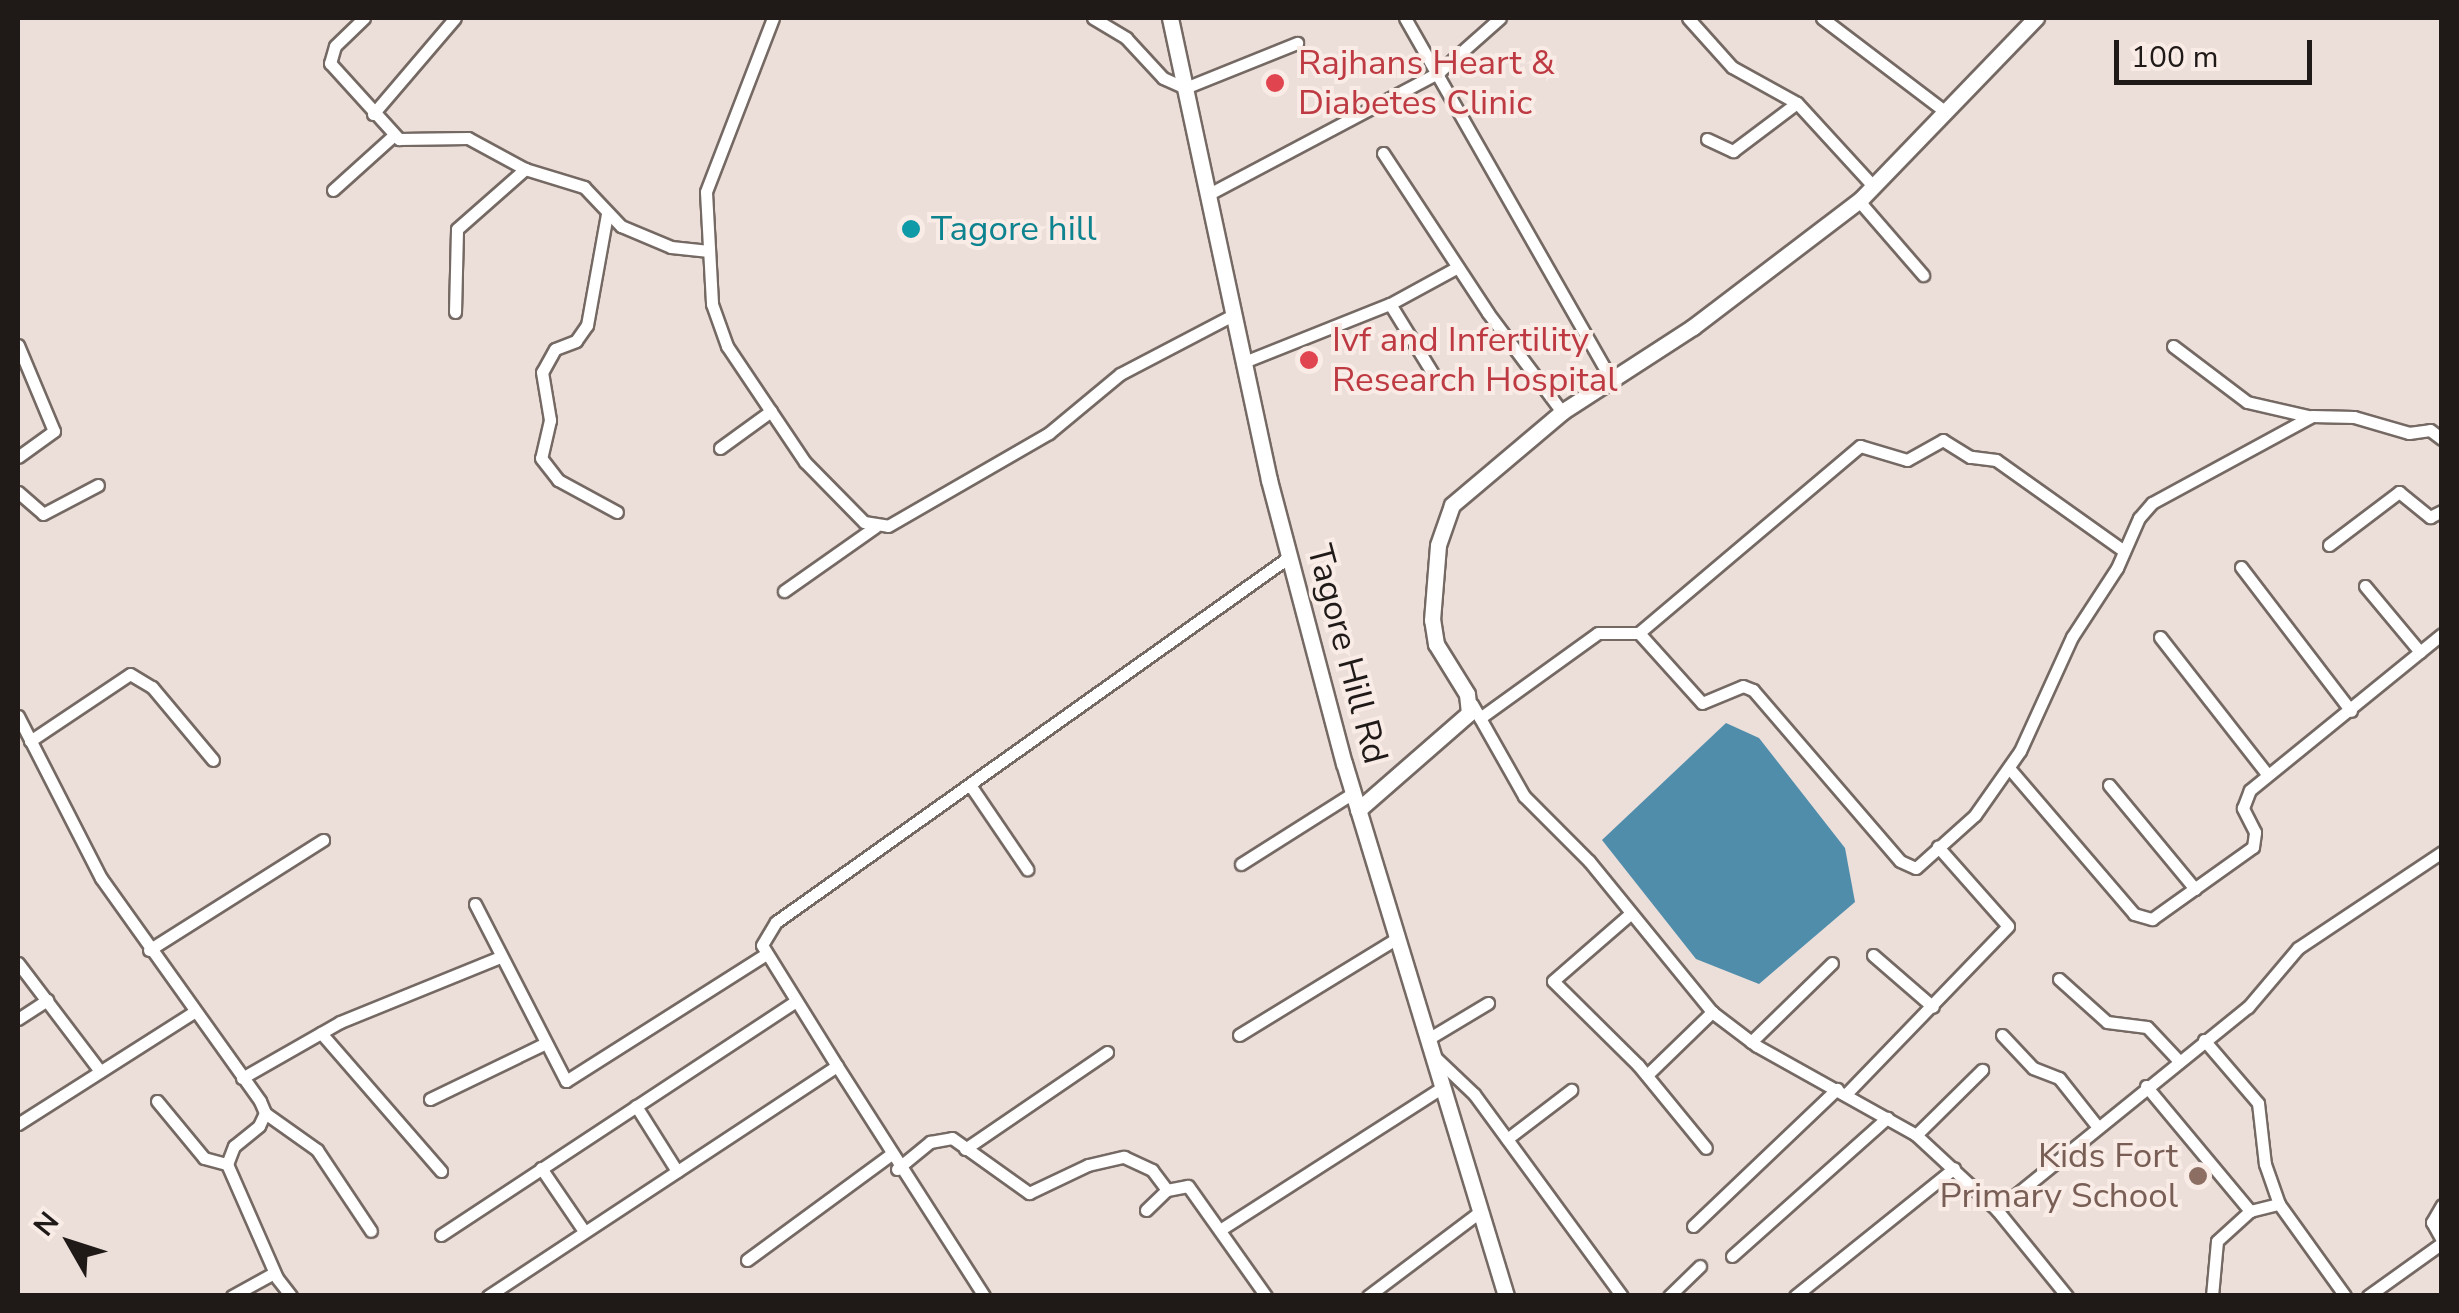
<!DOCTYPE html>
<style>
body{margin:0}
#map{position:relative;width:2459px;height:1313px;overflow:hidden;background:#ecded9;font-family:"Nunito Sans",sans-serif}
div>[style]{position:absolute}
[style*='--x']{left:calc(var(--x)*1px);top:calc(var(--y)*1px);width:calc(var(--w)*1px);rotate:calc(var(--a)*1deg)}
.water>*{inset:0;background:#4f8dab}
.roads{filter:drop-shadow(2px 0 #756964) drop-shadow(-2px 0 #756964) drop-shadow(0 2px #756964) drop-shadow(0 -2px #756964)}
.street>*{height:11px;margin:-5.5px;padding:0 5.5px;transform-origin:5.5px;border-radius:5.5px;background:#fff}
.secondary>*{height:15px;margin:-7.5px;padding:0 7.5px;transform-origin:7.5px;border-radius:7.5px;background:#fff}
.dots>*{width:28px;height:28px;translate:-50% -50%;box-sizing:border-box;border:5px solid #f9ebe6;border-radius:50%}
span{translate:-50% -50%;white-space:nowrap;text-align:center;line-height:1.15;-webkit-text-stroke:8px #f9ebe6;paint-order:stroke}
.health-label{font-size:35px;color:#be3a42}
.left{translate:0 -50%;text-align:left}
.culture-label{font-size:35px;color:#0d838f}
.street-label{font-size:35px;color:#1f1a18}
.education-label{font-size:35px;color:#785e54}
.right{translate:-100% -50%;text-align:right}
.frame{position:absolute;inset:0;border:20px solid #1f1a18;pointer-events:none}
.north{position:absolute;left:20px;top:1193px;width:100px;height:100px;-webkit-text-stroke:8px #f9ebe6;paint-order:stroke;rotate:309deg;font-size:28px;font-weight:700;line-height:40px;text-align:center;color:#1f1a18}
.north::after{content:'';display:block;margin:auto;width:35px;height:45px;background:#1f1a18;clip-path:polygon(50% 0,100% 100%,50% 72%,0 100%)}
.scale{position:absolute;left:2114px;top:40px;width:198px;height:45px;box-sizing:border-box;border:5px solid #1f1a18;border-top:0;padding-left:12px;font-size:30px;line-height:35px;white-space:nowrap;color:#1f1a18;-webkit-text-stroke:8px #f9ebe6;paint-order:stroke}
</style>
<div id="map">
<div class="water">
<div style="clip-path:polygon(1726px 723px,1759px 738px,1845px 848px,1855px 902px,1759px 984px,1696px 959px,1602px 840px)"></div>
</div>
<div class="roads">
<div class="street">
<div style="--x:364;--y:18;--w:40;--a:136"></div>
<div style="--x:335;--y:46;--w:18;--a:106"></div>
<div style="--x:330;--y:63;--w:103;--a:47.8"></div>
<div style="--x:399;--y:139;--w:69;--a:-0.8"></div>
<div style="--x:468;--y:138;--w:65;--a:28.5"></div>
<div style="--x:525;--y:169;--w:62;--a:17"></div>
<div style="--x:584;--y:187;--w:54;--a:46.5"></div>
<div style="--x:621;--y:226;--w:54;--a:22.8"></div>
<div style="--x:671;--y:247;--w:38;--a:6"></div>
<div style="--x:773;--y:18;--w:186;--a:111.1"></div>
<div style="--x:706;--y:192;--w:112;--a:86.9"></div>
<div style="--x:712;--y:304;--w:45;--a:70.3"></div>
<div style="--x:727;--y:346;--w:140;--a:56.1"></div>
<div style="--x:805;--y:462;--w:84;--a:45.5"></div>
<div style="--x:864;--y:522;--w:24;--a:9"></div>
<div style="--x:888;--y:526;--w:186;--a:-30"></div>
<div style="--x:1049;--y:433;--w:92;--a:-39.7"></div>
<div style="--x:1120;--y:374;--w:127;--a:-27.6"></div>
<div style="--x:1093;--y:18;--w:39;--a:31"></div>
<div style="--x:1126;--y:38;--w:54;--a:47.2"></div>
<div style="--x:1163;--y:78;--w:24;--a:24"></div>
<div style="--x:1185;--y:88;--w:121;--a:-21.9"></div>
<div style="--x:1405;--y:18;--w:413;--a:60.3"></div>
<div style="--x:1688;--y:18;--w:66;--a:48.1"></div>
<div style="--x:1732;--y:67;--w:74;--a:29"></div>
<div style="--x:1797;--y:103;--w:114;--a:47.5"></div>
<div style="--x:1822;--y:18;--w:156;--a:37.2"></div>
<div style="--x:373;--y:114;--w:126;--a:-49.5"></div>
<div style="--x:1707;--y:139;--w:29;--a:25"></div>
<div style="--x:1733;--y:151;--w:80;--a:-36.9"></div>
<div style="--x:1383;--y:153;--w:191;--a:56.7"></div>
<div style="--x:1488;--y:313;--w:124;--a:53.2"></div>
<div style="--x:333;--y:190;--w:82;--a:-42"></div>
<div style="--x:1207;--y:195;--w:263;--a:-27.9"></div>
<div style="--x:1439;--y:72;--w:81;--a:-41.5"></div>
<div style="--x:1859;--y:201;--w:98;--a:49.1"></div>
<div style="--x:607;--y:214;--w:113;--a:100.2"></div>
<div style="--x:587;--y:325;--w:19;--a:125"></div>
<div style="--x:576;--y:341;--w:22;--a:159"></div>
<div style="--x:555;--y:349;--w:26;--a:119"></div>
<div style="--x:542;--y:372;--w:49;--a:80.5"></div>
<div style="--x:550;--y:420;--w:39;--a:103"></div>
<div style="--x:541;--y:458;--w:28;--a:52"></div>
<div style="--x:558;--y:480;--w:67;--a:28.5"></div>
<div style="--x:1390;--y:304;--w:82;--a:58.4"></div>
<div style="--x:455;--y:312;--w:83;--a:-88.6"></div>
<div style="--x:457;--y:229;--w:91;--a:-41.4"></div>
<div style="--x:18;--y:345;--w:93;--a:67.3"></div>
<div style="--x:54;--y:431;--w:44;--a:144.2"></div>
<div style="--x:2173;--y:346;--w:93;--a:37.1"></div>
<div style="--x:2247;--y:402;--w:63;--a:12.9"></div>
<div style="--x:1244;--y:362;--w:157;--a:-21.7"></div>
<div style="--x:1390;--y:304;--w:77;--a:-28.6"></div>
<div style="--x:720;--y:448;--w:63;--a:-36"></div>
<div style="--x:18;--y:492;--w:33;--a:41"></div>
<div style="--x:43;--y:514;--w:62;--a:-27.8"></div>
<div style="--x:2329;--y:545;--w:88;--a:-37.1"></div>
<div style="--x:2399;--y:492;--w:40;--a:39"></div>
<div style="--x:2430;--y:517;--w:13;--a:-27"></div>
<div style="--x:2124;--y:551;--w:157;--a:-144.6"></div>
<div style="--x:1996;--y:460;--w:26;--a:-173"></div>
<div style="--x:1970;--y:457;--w:32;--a:-148"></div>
<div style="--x:1943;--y:440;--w:41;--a:150.9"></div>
<div style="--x:1907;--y:460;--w:49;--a:-163.4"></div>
<div style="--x:1860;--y:446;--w:289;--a:139.8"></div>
<div style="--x:1639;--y:633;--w:94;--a:48"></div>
<div style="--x:1702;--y:703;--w:44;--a:-22.5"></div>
<div style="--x:1743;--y:686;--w:11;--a:22"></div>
<div style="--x:1753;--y:690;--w:225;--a:49.3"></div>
<div style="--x:1900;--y:861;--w:17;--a:24"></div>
<div style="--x:1916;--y:868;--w:79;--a:-41.9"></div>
<div style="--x:1975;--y:815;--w:78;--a:-54.9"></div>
<div style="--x:2020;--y:751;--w:125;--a:-65.5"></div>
<div style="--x:2072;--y:637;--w:82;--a:-56.9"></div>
<div style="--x:2117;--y:568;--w:55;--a:-66.3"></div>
<div style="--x:2139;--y:518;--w:20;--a:-49"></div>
<div style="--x:2152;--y:503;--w:182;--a:-28.5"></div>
<div style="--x:2312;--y:416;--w:42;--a:1.4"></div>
<div style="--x:2354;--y:417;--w:57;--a:16.2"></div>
<div style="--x:2409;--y:433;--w:21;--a:-8"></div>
<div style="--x:2430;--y:430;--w:15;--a:37"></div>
<div style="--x:2241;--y:567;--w:181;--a:52.6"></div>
<div style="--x:2365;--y:586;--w:86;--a:50.2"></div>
<div style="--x:784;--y:591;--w:111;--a:-35.1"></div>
<div style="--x:2160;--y:637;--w:175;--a:52"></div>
<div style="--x:1472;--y:704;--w:106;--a:60.5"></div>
<div style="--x:1524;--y:796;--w:92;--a:45"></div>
<div style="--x:1589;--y:861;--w:195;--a:50.8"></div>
<div style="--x:1712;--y:1012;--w:56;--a:37.1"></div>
<div style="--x:1757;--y:1046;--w:182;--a:29.2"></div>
<div style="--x:1916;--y:1135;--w:110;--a:42.8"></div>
<div style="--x:1997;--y:1210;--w:111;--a:50.9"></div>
<div style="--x:18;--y:716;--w:182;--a:62.9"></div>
<div style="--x:101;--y:878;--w:274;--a:54.5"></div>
<div style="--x:260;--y:1101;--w:13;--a:67"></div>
<div style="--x:265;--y:1113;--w:14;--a:115"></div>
<div style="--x:259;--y:1126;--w:32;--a:141"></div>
<div style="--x:234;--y:1146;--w:19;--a:111"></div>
<div style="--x:227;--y:1164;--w:124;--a:66.3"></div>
<div style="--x:277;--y:1278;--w:23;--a:52"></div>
<div style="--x:1480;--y:718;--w:145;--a:-35.8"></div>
<div style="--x:1598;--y:633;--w:41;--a:0"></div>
<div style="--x:30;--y:741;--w:120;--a:-33.8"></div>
<div style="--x:130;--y:674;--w:26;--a:31"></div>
<div style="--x:152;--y:687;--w:95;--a:50.1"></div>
<div style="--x:2009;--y:768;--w:192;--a:49.4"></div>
<div style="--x:2134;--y:914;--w:19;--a:16"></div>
<div style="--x:2152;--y:919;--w:124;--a:-35.5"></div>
<div style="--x:2253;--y:847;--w:15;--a:-82"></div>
<div style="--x:2255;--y:832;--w:27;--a:-117"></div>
<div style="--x:2243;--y:808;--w:19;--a:-69"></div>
<div style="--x:2250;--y:790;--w:247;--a:-39.1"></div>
<div style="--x:970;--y:785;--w:102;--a:55.8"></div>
<div style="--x:2109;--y:785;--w:135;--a:50.4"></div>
<div style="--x:1241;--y:864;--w:133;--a:-32.4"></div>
<div style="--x:475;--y:904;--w:199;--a:62.8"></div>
<div style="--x:566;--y:1081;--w:237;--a:-32.4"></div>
<div style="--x:1630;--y:914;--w:102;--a:139"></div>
<div style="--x:1553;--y:981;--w:120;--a:44.7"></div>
<div style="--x:1638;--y:1065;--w:107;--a:50.7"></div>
<div style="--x:149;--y:950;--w:206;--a:-32.3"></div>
<div style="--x:1873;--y:955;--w:79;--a:40.9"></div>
<div style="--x:18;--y:963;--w:136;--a:52.8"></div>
<div style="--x:2059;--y:979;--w:64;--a:41.9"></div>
<div style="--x:2107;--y:1022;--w:40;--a:7.1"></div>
<div style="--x:2147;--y:1027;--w:45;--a:46.8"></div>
<div style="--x:18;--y:1019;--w:35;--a:-33"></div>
<div style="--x:321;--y:1033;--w:183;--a:49"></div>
<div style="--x:1239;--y:1035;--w:185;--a:-31.5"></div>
<div style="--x:2002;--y:1035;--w:45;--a:46.8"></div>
<div style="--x:2033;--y:1068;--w:28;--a:21"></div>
<div style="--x:2059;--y:1078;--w:61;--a:51.6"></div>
<div style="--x:1428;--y:1039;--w:70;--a:-31"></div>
<div style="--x:2204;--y:1040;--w:83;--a:49.4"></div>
<div style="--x:2258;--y:1103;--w:61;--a:83.5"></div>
<div style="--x:2265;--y:1164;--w:42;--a:70.7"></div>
<div style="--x:1751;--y:1042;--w:113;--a:-44.3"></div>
<div style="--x:1434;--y:1056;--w:55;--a:43.5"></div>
<div style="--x:1474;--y:1094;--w:250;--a:53.8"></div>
<div style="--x:837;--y:1066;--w:273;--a:57.4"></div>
<div style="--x:1647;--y:1075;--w:91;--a:-44.1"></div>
<div style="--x:242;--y:1078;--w:113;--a:-29.7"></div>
<div style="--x:340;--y:1022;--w:173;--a:-22.1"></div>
<div style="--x:2146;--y:1086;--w:163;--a:50.2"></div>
<div style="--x:1846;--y:1094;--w:233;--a:-46"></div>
<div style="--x:2008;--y:926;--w:106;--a:-131.5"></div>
<div style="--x:430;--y:1099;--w:127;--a:-25.8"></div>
<div style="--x:157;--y:1101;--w:74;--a:50.5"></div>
<div style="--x:204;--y:1158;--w:24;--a:15"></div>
<div style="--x:636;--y:1106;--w:77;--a:57.8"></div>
<div style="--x:265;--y:1113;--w:64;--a:35.4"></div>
<div style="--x:317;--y:1150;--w:97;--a:56.3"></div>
<div style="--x:18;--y:1124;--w:206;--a:-32.5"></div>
<div style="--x:1916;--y:1135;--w:93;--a:-44.6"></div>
<div style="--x:1507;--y:1139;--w:81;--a:-37.4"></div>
<div style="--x:965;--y:1149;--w:172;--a:-34.3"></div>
<div style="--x:541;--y:1168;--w:76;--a:55.7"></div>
<div style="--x:897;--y:1169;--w:43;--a:-39.3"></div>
<div style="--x:930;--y:1142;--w:22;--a:-10"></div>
<div style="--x:952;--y:1138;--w:95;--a:35.5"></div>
<div style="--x:1029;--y:1193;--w:65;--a:-25.4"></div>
<div style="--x:1088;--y:1165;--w:37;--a:-13"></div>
<div style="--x:1124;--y:1157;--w:31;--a:25"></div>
<div style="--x:1152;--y:1170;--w:25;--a:53"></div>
<div style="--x:2442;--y:1205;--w:20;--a:120"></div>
<div style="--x:2432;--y:1222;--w:21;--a:61"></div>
<div style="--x:1146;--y:1210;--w:29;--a:-44"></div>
<div style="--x:1167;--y:1190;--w:21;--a:-11"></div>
<div style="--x:1188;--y:1186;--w:135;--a:54.7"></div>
<div style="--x:1997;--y:1210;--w:323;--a:-39"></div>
<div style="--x:2248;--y:1007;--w:77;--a:-49.7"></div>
<div style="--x:2298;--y:948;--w:173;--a:-33.7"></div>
<div style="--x:1693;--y:1226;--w:199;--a:-43.6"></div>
<div style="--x:1220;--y:1230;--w:265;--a:-32.7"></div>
<div style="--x:441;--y:1235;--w:425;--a:-33.4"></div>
<div style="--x:1732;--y:1256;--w:208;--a:-41.7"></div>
<div style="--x:747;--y:1260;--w:177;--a:-36.3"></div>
<div style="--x:232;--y:1296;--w:48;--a:-28.7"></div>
<div style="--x:488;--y:1296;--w:418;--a:-33.4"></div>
<div style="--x:837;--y:1066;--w:142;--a:-121.8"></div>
<div style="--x:762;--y:945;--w:27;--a:-59"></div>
<div style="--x:776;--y:922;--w:630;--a:-35.43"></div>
<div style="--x:1368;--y:1296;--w:141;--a:-37"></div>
<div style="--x:1669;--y:1296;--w:43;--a:-44.1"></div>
<div style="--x:1795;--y:1296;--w:204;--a:-38.8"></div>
<div style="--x:2212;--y:1296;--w:55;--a:-84.8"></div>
<div style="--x:2217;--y:1241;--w:45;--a:-42.3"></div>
<div style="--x:2250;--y:1211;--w:30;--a:-14"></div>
<div style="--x:2279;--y:1204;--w:113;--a:54.3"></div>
<div style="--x:2368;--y:1296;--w:91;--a:-35.6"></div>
</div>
<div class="secondary">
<div style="--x:1170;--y:18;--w:472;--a:77.9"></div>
<div style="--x:1269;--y:480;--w:293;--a:75.2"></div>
<div style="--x:1344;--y:763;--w:557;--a:73.09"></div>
<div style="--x:1358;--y:810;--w:147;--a:-41.1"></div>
<div style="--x:1469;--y:713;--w:19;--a:-96"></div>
<div style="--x:1467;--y:694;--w:59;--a:-121.8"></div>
<div style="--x:1436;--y:644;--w:24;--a:-99"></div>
<div style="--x:1432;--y:620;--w:75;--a:-85.4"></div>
<div style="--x:1438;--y:545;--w:42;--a:-70.7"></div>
<div style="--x:1452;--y:505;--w:144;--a:-40.2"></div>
<div style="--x:1562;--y:412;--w:156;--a:-33"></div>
<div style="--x:1693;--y:327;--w:211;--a:-37.3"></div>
<div style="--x:1861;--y:199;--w:252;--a:-46"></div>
</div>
</div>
<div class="dots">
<div style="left:1275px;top:83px;background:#e0444e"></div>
<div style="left:911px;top:229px;background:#0f9aa8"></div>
<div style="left:1309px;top:360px;background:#e0444e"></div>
<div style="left:2198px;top:1176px;background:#8d6e63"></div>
</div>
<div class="health-label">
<span class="left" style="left:1298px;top:83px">Rajhans Heart &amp;<br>Diabetes Clinic</span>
<span class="left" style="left:1332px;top:360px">Ivf and Infertility<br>Research Hospital</span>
</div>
<div class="culture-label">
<span class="left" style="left:931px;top:229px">Tagore hill</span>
</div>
<div class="street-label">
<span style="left:1347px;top:654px;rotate:75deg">Tagore Hill Rd</span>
</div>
<div class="education-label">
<span class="right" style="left:2178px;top:1176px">Kids Fort<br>Primary School</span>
</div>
<div class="frame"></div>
<div class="north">N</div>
<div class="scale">100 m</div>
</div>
